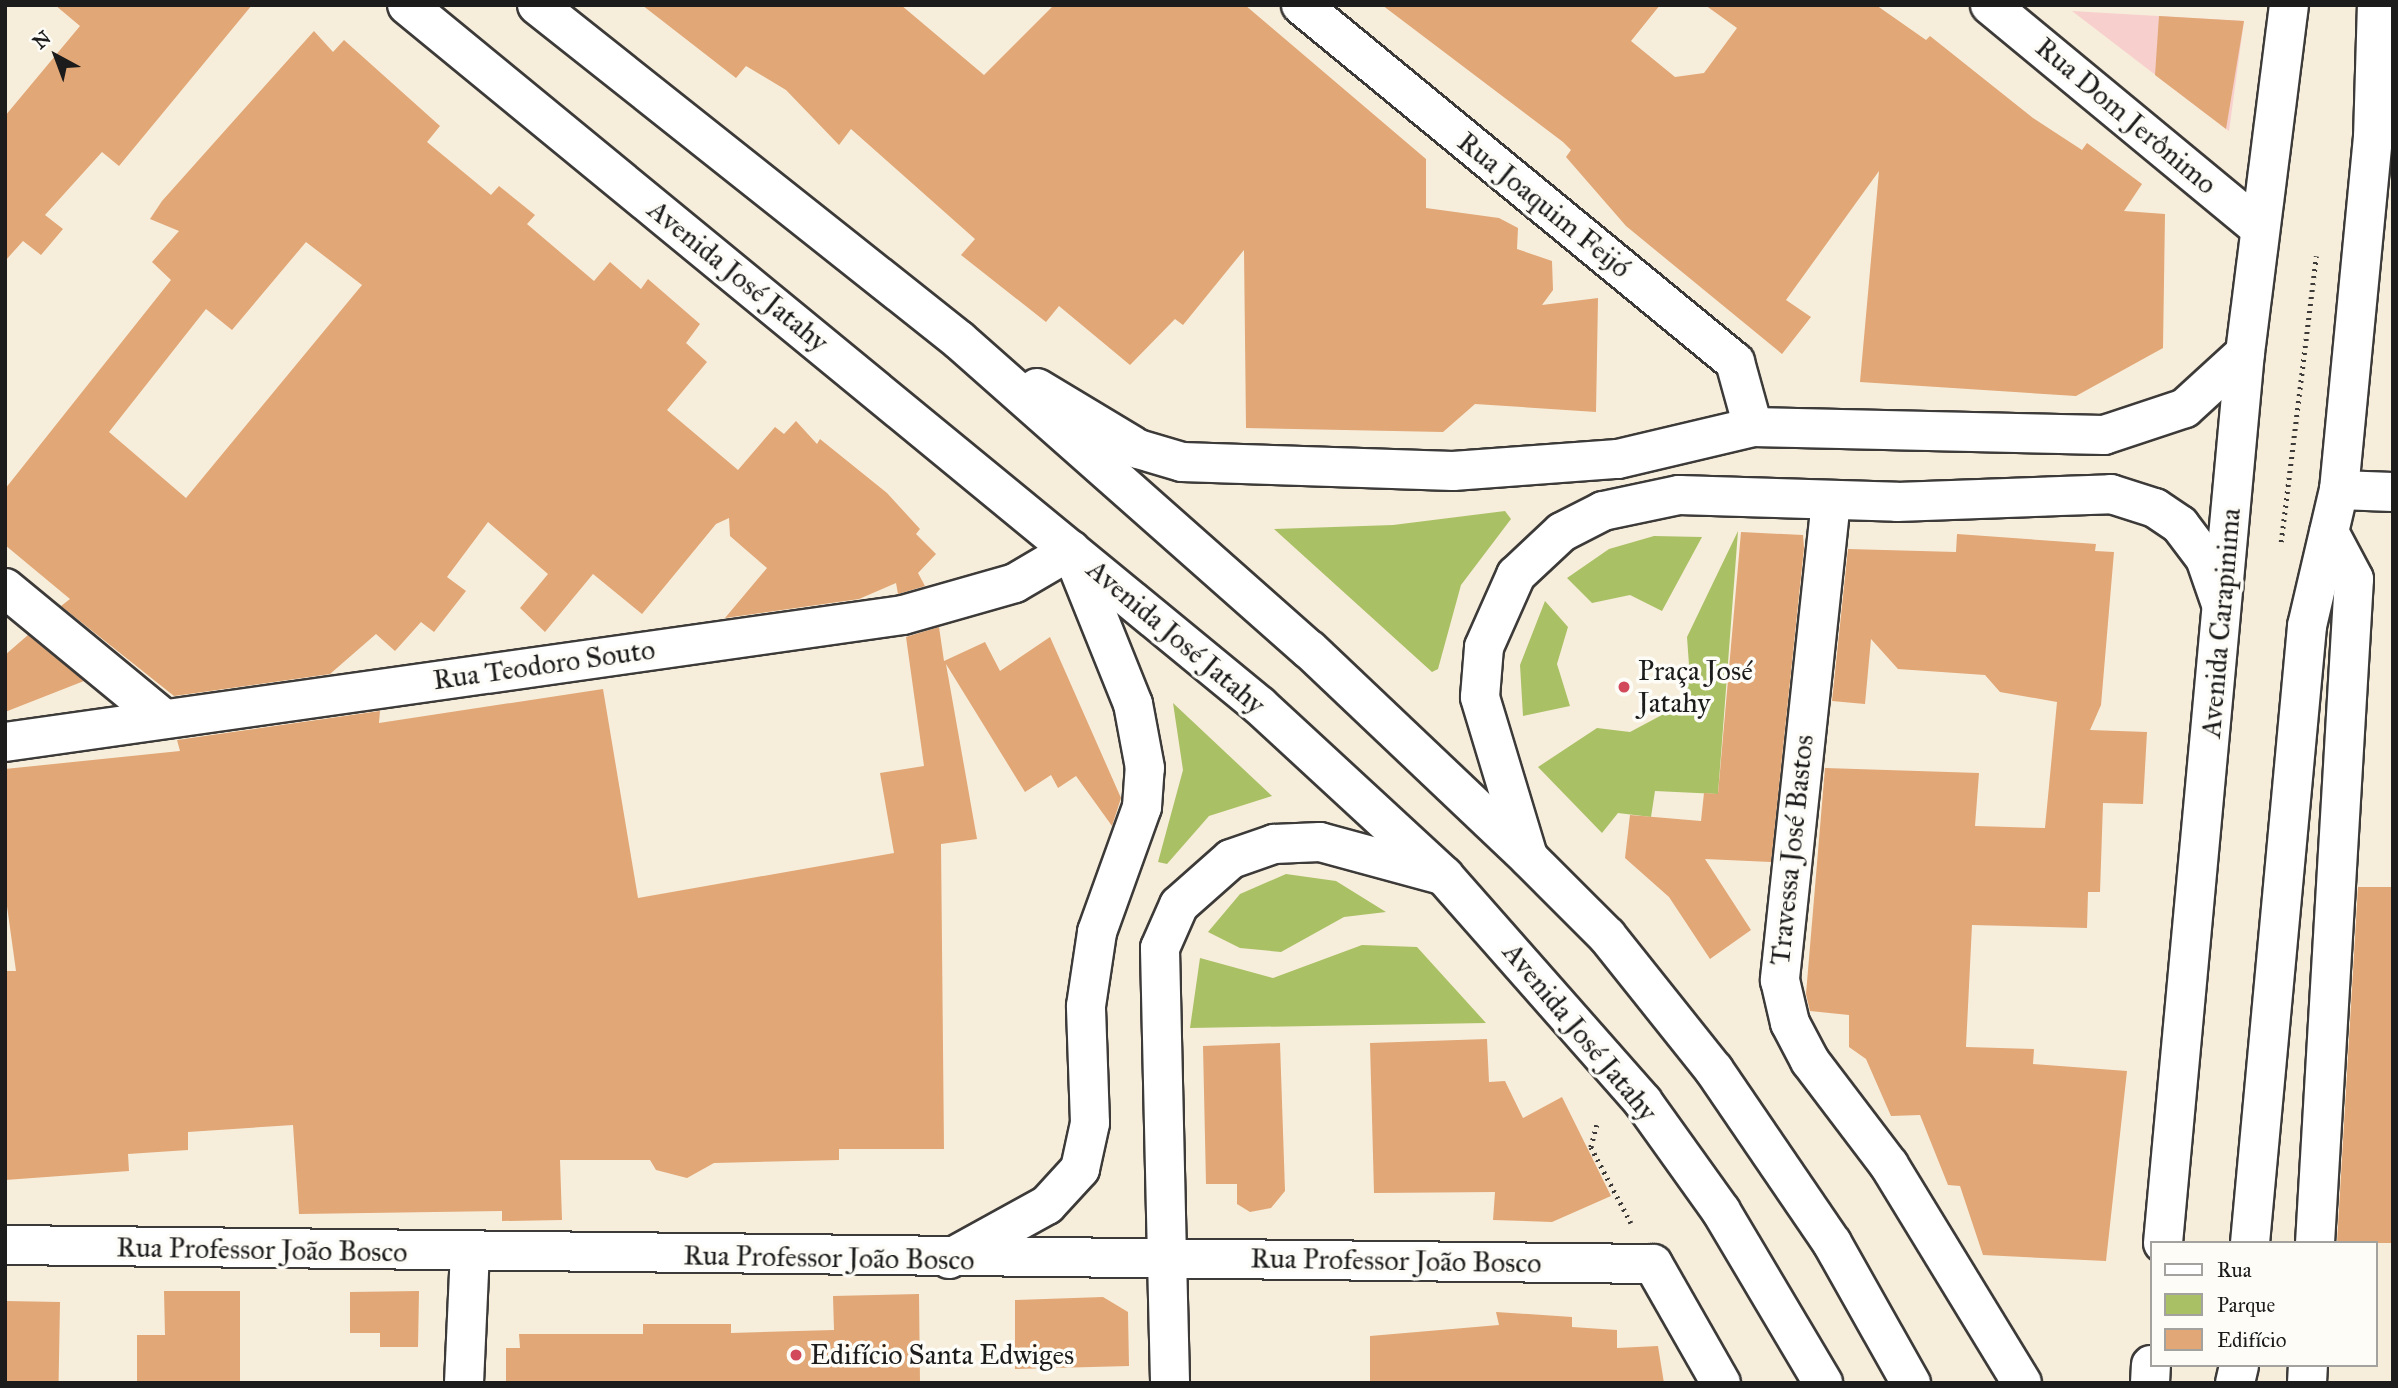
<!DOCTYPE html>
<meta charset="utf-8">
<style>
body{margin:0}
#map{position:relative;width:2398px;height:1388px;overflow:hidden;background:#f7eddb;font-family:"IM FELL Great Primer",serif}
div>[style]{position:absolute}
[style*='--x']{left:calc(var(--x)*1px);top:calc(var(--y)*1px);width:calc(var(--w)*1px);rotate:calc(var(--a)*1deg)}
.built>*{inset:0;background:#f7d0ce}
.green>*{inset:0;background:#aac065}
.building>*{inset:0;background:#e1a776;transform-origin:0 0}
.path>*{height:4.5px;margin-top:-2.25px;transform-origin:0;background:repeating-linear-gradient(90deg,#3d3b39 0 2px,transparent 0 7px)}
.roads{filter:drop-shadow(2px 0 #3d3b39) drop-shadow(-2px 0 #3d3b39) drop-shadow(0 2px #3d3b39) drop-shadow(0 -2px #3d3b39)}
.minor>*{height:38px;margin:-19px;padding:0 19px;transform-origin:19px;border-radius:19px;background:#fff}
.major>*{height:38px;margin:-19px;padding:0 19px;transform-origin:19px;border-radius:19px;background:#fff}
.dots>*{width:19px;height:19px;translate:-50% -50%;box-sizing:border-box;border:4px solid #fdfcf7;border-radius:50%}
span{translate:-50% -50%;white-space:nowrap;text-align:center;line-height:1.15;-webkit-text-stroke:7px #fdfcf7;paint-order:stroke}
.street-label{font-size:28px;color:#1c1c1c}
.poi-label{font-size:28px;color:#1c1c1c}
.left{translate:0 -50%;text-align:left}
.frame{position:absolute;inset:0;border:7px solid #1c1c1c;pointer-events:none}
.legend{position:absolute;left:2150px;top:1241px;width:228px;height:126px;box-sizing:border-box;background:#fdfcf7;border:2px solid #a3a29f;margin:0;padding:9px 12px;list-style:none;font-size:21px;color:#1c1c1c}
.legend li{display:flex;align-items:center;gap:14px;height:35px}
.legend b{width:35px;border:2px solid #a3a29f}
.north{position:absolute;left:21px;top:21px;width:70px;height:70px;-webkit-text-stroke:5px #fdfcf7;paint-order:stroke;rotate:319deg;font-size:19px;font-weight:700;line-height:28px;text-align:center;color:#1c1c1c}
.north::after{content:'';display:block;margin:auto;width:24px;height:32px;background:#1c1c1c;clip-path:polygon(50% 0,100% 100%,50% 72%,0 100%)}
</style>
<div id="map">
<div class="built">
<div style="clip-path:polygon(2072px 11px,2244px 21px,2229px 131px,2226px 129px)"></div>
</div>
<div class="green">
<div style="clip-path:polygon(1505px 511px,1511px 519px,1461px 585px,1438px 669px,1432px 672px,1274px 529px,1393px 525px)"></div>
<div style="clip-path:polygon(1738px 531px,1718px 794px,1655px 791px,1651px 817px,1618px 813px,1602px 833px,1538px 767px,1597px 728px,1630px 732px,1675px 708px,1690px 679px,1687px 637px)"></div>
<div style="clip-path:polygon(1654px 536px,1702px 537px,1662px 611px,1630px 595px,1592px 603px,1567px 578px,1609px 549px)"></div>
<div style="clip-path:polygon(1545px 601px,1568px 627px,1557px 664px,1570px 706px,1523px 716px,1520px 665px)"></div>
<div style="clip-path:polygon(1173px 703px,1272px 796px,1209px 816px,1167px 864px,1158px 862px,1183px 770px)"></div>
<div style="clip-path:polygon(1286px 874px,1336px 881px,1386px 912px,1344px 917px,1281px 952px,1240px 948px,1208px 932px,1240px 894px)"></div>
<div style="clip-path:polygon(1362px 945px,1417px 947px,1486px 1023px,1190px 1028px,1200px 958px,1273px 978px)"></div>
</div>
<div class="building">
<div style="clip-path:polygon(55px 5px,252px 5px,119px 166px,102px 152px,45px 215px,63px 229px,41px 255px,23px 241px,5px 261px,5px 116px,80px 26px)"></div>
<div style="clip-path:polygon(642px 5px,901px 5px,984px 75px,1054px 5px,1245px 5px,1426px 159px,1426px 208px,1499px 218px,1518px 228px,1517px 249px,1552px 261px,1553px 290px,1542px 305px,1598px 298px,1596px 412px,1475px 404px,1443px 432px,1246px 428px,1244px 250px,1183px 325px,1175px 319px,1130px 365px,1059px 306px,1046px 322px,961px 255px,975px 239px,851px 129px,839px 145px,786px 90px,746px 66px,736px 78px)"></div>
<div style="clip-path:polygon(1382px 5px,1660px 5px,1631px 41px,1675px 77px,1704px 73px,1737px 28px,1705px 5px,1876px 5px,1926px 40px,1930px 36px,2033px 118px,2082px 150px,2087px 143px,2142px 184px,2124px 211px,2165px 214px,2163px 348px,2076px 396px,1860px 382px,1879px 171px,1786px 300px,1811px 317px,1782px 354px,1626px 226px,1566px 157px,1571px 150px,1563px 142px)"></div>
<div style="clip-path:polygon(2159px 16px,2244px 21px,2226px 129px,2155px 75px)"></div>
<div style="clip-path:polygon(evenodd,314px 31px,333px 52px,344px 40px,440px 126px,427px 142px,491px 195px,499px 186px,535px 215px,527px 224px,594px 281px,610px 262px,641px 289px,648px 279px,700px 324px,686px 343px,707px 362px,667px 410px,738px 470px,775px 427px,784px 434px,796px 421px,817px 444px,820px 439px,887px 493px,920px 529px,916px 534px,936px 554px,918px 573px,925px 586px,898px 594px,896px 583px,859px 599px,725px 618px,767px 568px,730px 536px,729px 518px,716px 524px,642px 614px,593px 574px,545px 632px,520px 608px,548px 574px,488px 522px,447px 577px,466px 591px,434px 632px,421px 622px,395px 651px,376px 634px,330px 674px,174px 696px,61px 606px,70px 599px,5px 545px,5px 489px,171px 280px,152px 262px,179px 231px,150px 219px,162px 201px,314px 31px,306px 242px,362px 285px,186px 498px,109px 432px,206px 309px,232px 330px,306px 242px)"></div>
<div style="clip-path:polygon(1741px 532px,1803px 535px,1804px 548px,1771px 862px,1705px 859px,1751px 930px,1710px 959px,1669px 897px,1625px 858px,1630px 815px,1701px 821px,1704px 793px,1718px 794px)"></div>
<div style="clip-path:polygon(1957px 534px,2096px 544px,2095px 551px,2114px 552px,2101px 705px,2090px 730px,2147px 732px,2143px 804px,2103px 803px,2100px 892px,2088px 892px,2087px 928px,1972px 925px,1966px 1047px,2034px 1049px,2033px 1064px,2127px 1071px,2106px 1261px,1983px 1255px,1960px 1186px,1948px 1185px,1920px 1115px,1891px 1116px,1866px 1059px,1849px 1047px,1849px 1015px,1810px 1011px,1806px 994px,1825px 768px,1979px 773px,1975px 826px,2045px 828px,2057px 702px,2000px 692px,1985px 675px,1898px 669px,1871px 639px,1865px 704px,1832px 701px,1848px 549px,1956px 552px)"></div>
<div style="clip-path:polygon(939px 627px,944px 661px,985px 642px,1000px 671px,1050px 637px,1121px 798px,1112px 826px,1076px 776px,1058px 788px,1051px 775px,1025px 792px,946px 664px,977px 839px,941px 844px,944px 1149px,839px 1149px,839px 1160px,714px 1163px,687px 1178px,656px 1170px,650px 1160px,560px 1160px,562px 1220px,502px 1221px,502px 1211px,299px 1214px,293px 1125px,188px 1132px,188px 1150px,128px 1154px,129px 1171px,5px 1180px,5px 971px,16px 971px,5px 892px,5px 769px,180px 751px,177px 740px,380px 711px,379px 723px,603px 689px,638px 898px,894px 853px,880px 773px,924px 766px,906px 637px)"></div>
<div style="clip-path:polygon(28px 635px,84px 681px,5px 712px,5px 655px)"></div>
<div style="clip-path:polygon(2358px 887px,2393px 887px,2393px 1243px,2337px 1243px)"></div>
<div style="clip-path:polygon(1487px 1039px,1489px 1082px,1505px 1081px,1523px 1118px,1562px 1097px,1611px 1196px,1552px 1222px,1493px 1220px,1495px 1192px,1374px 1193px,1370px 1043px)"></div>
<div style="clip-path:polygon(1280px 1043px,1285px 1191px,1271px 1208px,1250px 1212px,1237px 1204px,1237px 1184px,1206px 1184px,1203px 1046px)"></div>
<div style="clip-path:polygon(164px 1291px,240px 1291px,240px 1383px,137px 1383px,137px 1335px,165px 1335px)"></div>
<div style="clip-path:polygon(419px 1291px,418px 1347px,380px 1347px,380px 1333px,350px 1333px,350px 1292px)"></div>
<div style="clip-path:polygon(919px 1294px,920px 1383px,506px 1383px,506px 1348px,520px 1348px,519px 1334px,643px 1334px,643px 1324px,731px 1324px,731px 1333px,834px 1330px,833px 1296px)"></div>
<div style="clip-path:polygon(1103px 1297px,1128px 1312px,1129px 1366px,1015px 1369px,1015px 1300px)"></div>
<div style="left:5px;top:1301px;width:55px;height:82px;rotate:1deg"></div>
<div style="clip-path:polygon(1496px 1312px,1572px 1317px,1572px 1327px,1617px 1330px,1617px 1348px,1658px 1346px,1664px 1383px,1370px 1383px,1370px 1336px,1499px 1325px)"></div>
</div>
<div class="path">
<div style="--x:2281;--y:542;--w:288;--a:-83"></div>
<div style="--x:1597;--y:1125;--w:23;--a:105"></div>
<div style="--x:1591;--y:1147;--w:86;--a:62.2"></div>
</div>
<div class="roads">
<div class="minor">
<div style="--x:1301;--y:5;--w:562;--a:39.44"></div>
<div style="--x:1735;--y:362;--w:67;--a:74.5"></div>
<div style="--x:1990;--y:5;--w:350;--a:39.6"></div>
<div style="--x:2339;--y:490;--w:54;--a:2.1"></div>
<div style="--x:1831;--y:501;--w:482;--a:96.1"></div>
<div style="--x:1780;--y:980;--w:44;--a:76.9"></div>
<div style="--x:1790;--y:1023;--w:43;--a:62.2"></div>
<div style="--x:1810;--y:1061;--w:131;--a:52.8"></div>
<div style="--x:1889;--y:1165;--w:255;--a:58.6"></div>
<div style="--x:5;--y:588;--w:206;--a:39.5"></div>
<div style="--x:5;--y:742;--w:907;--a:-8.05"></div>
<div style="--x:903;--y:615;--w:116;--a:-15.9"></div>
<div style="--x:1015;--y:583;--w:65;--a:-30.5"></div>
<div style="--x:5;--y:1245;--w:1648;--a:0.66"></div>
<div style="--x:1653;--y:1264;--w:137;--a:60.3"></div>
<div style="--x:1167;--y:1258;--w:125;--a:88.6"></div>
<div style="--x:464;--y:1383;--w:130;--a:-87.4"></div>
</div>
<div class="major">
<div style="--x:407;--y:5;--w:1104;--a:39.41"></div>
<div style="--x:1260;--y:706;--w:251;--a:42.7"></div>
<div style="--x:1444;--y:876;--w:301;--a:48.6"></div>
<div style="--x:1643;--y:1102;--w:134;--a:54.4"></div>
<div style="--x:1721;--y:1211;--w:200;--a:59.3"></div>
<div style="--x:537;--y:5;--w:539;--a:38.44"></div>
<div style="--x:959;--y:340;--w:468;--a:41.5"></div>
<div style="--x:1310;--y:650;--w:302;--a:43.5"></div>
<div style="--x:1529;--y:858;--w:110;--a:45"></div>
<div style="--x:1607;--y:936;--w:171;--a:51.4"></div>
<div style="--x:1714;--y:1070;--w:209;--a:55.7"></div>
<div style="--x:1832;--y:1243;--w:161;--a:60.6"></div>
<div style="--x:1037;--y:388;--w:118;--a:31.1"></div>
<div style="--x:1138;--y:449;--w:46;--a:16.5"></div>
<div style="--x:1182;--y:462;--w:271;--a:1.9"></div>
<div style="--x:1453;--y:471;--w:165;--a:-4.2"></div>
<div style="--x:1618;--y:459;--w:139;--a:-13.3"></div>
<div style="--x:1753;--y:427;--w:351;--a:1.3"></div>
<div style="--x:2104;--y:435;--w:85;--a:-18.4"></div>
<div style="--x:2185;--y:408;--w:81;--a:-42.5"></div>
<div style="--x:1527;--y:853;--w:163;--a:-106.8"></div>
<div style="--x:1480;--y:697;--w:50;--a:-85.4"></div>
<div style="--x:1484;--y:647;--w:79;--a:-66"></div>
<div style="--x:1516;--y:575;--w:63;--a:-43.1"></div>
<div style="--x:1562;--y:532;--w:46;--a:-27.1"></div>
<div style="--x:1603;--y:511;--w:78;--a:-11.9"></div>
<div style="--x:1679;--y:495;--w:218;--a:1.8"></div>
<div style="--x:1897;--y:502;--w:214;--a:-2.1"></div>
<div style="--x:2111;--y:494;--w:46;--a:17.7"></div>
<div style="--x:2155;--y:508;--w:30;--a:34"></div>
<div style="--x:2180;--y:525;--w:41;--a:52.9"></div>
<div style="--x:2205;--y:558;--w:46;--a:70.8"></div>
<div style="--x:2163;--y:1243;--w:894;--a:-84.74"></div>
<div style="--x:2245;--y:353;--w:351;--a:-82.8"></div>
<div style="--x:2250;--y:1243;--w:620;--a:-84.72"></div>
<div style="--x:2307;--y:626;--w:140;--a:-76.8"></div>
<div style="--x:2339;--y:490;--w:354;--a:-84.5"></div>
<div style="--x:2373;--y:138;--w:133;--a:-88.3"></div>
<div style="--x:2315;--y:1243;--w:665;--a:-86.64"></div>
<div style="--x:2354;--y:579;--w:53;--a:-118"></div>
<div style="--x:1167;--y:1258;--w:310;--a:-91.3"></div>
<div style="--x:1160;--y:948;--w:47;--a:-66.2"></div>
<div style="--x:1179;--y:905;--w:69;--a:-41.5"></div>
<div style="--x:1231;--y:859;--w:46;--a:-19.2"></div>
<div style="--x:1274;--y:844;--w:46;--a:-2.5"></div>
<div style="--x:1320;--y:842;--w:122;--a:15.2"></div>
<div style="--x:949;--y:1259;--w:112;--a:-28.9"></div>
<div style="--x:1047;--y:1205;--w:49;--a:-47.5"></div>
<div style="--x:1080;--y:1169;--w:47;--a:-77.7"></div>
<div style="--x:1090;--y:1123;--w:117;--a:-92"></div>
<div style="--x:1086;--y:1006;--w:75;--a:-81.5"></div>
<div style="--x:1097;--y:932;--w:133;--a:-70.2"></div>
<div style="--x:1142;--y:807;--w:39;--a:-86"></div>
<div style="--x:1145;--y:768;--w:65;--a:-100.6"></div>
<div style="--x:1133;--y:704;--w:161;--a:-111.9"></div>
<div style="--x:2150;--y:1383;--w:18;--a:-87"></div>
<div style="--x:2235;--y:1383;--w:18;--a:-77"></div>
<div style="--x:2307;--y:1383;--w:18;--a:-87"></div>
</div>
</div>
<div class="dots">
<div style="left:1624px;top:687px;background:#d1495b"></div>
<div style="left:796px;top:1355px;background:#d1495b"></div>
</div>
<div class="street-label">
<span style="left:2126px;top:116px;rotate:40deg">Rua Dom Jerônimo</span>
<span style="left:1544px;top:205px;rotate:39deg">Rua Joaquim Feijó</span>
<span style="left:738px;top:276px;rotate:39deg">Avenida José Jatahy</span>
<span style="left:2221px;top:623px;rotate:-85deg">Avenida Carapinima</span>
<span style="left:1176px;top:637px;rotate:40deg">Avenida José Jatahy</span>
<span style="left:544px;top:665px;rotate:-8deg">Rua Teodoro Souto</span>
<span style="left:1792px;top:850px;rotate:-84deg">Travessa José Bastos</span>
<span style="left:1580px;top:1032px;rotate:50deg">Avenida José Jatahy</span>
<span style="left:262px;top:1250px;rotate:1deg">Rua Professor João Bosco</span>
<span style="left:829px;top:1258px;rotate:1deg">Rua Professor João Bosco</span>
<span style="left:1396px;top:1261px;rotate:1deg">Rua Professor João Bosco</span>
</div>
<div class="poi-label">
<span class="left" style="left:1638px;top:687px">Praça José<br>Jatahy</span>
<span class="left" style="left:810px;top:1355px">Edifício Santa Edwiges</span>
</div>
<div class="frame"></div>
<ul class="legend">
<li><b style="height:9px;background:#fff"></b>Rua</li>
<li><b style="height:19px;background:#aac065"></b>Parque</li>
<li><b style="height:19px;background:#e1a776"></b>Edifício</li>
</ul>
<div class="north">N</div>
</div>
